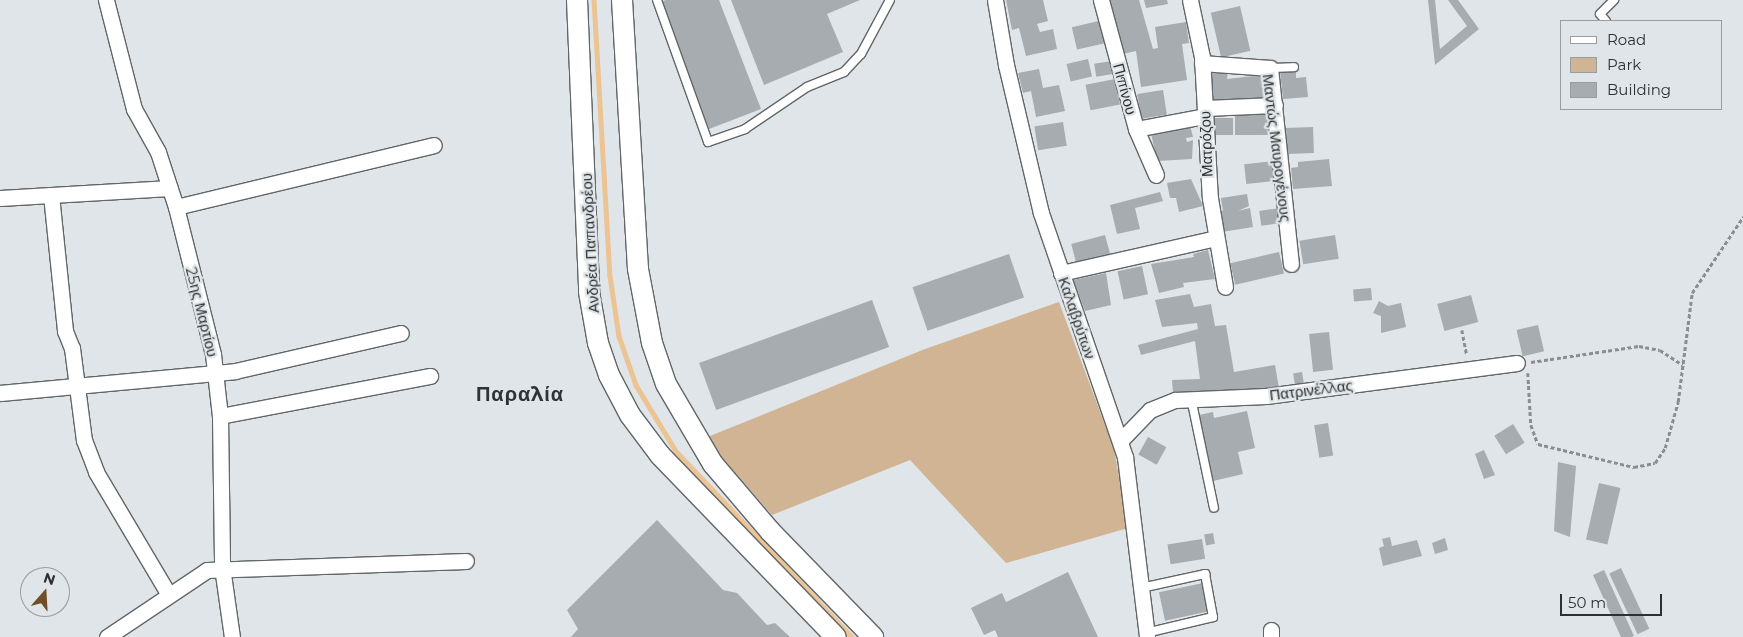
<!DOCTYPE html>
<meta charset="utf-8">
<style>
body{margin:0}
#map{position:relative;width:1743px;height:637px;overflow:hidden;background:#dfe5e8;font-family:Montserrat,sans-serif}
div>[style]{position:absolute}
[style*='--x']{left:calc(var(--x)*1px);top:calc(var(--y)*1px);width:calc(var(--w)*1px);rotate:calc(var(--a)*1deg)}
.green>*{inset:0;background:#d0b494}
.stream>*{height:4.5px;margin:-2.25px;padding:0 2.25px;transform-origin:2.25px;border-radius:2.25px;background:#ecc494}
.building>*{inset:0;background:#a6acaf;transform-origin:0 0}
.path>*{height:2.5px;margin-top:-1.25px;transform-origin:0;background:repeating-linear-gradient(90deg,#8a8e90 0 4px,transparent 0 6.5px)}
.roads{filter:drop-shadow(1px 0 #616668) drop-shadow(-1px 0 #616668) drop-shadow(0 1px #616668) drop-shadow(0 -1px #616668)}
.service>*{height:8px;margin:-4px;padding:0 4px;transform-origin:4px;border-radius:4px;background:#fff}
.minor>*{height:15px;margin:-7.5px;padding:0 7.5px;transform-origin:7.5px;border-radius:7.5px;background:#fff}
.secondary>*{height:20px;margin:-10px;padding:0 10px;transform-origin:10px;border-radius:10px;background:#fff}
span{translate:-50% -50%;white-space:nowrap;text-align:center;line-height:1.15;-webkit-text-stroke:4.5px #dfe5e8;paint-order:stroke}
.street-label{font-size:15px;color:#2e3031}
.district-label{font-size:20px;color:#2e3335;font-weight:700;letter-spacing:1px}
.legend{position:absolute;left:1560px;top:20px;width:162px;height:90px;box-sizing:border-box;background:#dfe5e8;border:1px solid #989d9f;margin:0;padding:6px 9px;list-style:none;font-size:15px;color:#2e3031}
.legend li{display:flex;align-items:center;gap:10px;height:25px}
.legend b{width:25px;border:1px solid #989d9f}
.north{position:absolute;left:20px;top:567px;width:50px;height:50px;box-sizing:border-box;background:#dfe5e8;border:1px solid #989d9f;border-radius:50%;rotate:19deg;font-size:14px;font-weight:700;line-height:20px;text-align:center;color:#2e3031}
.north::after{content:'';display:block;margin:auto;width:18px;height:22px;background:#705026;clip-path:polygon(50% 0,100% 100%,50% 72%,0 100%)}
.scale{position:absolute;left:1560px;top:594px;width:102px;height:22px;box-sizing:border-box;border:2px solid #2e3031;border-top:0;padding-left:6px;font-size:15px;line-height:18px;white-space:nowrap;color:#2e3031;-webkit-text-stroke:4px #dfe5e8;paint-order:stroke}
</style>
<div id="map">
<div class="green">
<div style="clip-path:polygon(1059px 302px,1114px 449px,1128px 528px,1006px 563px,910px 460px,772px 515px,705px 438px,925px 349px)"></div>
</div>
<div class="stream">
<div style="--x:594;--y:0;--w:276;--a:86.7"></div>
<div style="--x:610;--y:276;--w:61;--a:81.5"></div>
<div style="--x:619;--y:336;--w:52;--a:70.9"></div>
<div style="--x:636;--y:385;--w:77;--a:58.8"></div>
<div style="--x:676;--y:451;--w:256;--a:46.6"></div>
</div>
<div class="building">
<div style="clip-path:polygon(666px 0,719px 0,761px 109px,709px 129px,660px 2px)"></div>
<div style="clip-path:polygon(731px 0,860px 0,827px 14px,843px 52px,764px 85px)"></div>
<div style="clip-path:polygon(1006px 0,1043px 0,1048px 21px,1037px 24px,1040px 32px,1053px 29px,1057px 49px,1026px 56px,1019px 28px,1012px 30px)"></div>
<div style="clip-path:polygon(1109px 0,1139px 0,1153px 49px,1158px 48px,1155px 27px,1186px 22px,1189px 43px,1182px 44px,1187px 80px,1141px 87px,1136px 51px,1123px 54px)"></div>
<div style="clip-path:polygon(1144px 0,1167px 0,1168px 4px,1146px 8px)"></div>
<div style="clip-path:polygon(1428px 0,1435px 0,1440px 49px,1467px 26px,1448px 0,1458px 0,1479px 29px,1435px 65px)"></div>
<div style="left:1240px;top:6px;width:46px;height:30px;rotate:77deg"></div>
<div style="left:1103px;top:20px;width:23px;height:32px;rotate:77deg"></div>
<div style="left:1088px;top:59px;width:18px;height:22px;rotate:77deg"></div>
<div style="left:1112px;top:61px;width:13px;height:18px;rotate:81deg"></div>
<div style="clip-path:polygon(1039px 69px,1043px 88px,1059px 85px,1065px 111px,1036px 117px,1031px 91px,1023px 93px,1018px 73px)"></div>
<div style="clip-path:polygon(1209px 70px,1228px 72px,1227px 79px,1263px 75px,1266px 99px,1237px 102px,1213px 99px)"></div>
<div style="clip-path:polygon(1296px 70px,1296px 78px,1306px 77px,1308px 97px,1283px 99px,1280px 71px)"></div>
<div style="left:1115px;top:79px;width:26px;height:30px;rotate:79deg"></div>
<div style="left:1163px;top:90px;width:25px;height:26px;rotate:81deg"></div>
<div style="left:1268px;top:112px;width:23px;height:33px;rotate:90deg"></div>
<div style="left:1233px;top:118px;width:17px;height:21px;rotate:90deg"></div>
<div style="left:1063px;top:122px;width:24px;height:29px;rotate:81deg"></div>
<div style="clip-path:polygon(1190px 125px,1193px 137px,1186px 138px,1187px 142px,1193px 140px,1192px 159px,1157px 161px,1151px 133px)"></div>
<div style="left:1313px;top:127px;width:26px;height:27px;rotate:88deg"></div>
<div style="clip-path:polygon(1329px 159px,1332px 186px,1293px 189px,1291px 168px,1298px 167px,1298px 162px)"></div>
<div style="left:1274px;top:161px;width:20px;height:30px;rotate:84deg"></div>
<div style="clip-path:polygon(1191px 179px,1203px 206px,1179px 212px,1176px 198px,1170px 198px,1167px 183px)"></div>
<div style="clip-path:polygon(1160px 192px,1163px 201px,1135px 208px,1140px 229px,1117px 234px,1110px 205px)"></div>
<div style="clip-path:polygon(1247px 194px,1249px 206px,1238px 211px,1250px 208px,1253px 227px,1222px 232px,1218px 212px,1223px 211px,1221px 198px)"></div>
<div style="left:1280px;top:208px;width:15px;height:21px;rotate:82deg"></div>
<div style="left:1105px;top:235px;width:20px;height:35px;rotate:75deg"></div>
<div style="left:1335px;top:235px;width:24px;height:36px;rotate:81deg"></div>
<div style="clip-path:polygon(1208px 250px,1215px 279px,1183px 283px,1184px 287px,1159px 293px,1151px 264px,1194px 257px,1193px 254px)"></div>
<div style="left:1279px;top:252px;width:22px;height:50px;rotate:77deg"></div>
<div style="left:1009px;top:254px;width:46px;height:102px;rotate:71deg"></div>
<div style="left:1142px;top:266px;width:29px;height:25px;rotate:78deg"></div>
<div style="clip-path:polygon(1106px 273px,1111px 305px,1085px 311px,1073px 280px)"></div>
<div style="left:1371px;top:288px;width:12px;height:18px;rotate:85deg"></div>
<div style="clip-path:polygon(1190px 294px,1194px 307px,1211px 304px,1215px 326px,1226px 325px,1234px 372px,1275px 365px,1279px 388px,1173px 393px,1172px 380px,1200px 379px,1195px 341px,1141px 355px,1138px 345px,1198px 329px,1197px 323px,1162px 327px,1155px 300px)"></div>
<div style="left:1471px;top:295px;width:28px;height:35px;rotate:75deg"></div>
<div style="left:872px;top:300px;width:50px;height:184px;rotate:70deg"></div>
<div style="clip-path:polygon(1379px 301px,1388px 306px,1401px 303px,1406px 327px,1381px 333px,1381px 316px,1373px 313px)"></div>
<div style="left:1538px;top:325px;width:27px;height:22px;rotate:77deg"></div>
<div style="left:1329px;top:332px;width:38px;height:20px;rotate:84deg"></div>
<div style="left:1302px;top:372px;width:13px;height:9px;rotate:81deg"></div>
<div style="clip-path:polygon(1247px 411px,1255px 448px,1238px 452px,1243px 474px,1213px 481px,1199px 415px,1213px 412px,1214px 418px)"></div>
<div style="left:1328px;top:423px;width:33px;height:14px;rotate:81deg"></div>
<div style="left:1513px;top:424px;width:22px;height:22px;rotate:58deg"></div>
<div style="left:1148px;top:437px;width:21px;height:20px;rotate:29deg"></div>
<div style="clip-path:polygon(1484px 450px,1495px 475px,1484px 479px,1475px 454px)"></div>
<div style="clip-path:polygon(1558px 462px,1576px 466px,1570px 537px,1554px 531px)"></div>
<div style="left:1599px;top:483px;width:22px;height:58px;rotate:13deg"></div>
<div style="clip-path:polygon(657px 520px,723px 590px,737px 593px,767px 625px,775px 623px,790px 637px,571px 637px,578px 629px,567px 610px)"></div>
<div style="left:1213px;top:533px;width:11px;height:9px;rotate:80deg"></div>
<div style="clip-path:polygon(1390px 537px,1392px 546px,1417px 540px,1422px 556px,1383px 566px,1379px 548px,1384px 546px,1382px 539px)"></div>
<div style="clip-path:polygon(1445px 538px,1448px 550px,1435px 554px,1432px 543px)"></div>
<div style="left:1202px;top:539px;width:20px;height:35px;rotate:81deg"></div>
<div style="left:1621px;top:568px;width:67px;height:13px;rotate:65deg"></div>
<div style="clip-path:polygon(1604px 570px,1634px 636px,1631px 637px,1621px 637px,1593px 575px)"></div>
<div style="clip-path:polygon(1068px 572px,1098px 637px,998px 637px,995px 630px,984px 635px,971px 608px,1002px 593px,1006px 602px)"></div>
<div style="left:1203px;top:583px;width:29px;height:45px;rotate:78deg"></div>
</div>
<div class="path">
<div style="--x:1462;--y:330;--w:25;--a:79"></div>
<div style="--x:1531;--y:362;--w:109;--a:-8.4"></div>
<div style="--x:1639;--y:346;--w:21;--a:11"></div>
<div style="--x:1660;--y:350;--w:27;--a:33"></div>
<div style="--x:1528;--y:373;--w:52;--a:86.7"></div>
<div style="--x:1531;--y:425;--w:20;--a:70"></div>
<div style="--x:1538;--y:444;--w:99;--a:13.5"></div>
<div style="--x:1634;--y:467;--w:21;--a:-11"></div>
<div style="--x:1655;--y:463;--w:18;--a:-56"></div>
<div style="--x:1665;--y:448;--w:48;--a:-74.2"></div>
<div style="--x:1678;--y:402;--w:110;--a:-82.7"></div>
<div style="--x:1692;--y:293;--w:92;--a:-56.1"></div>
</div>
<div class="roads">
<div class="service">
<div style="--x:657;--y:0;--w:151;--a:70.2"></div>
<div style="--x:708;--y:142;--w:39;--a:-19"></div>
<div style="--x:745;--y:129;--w:75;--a:-34.1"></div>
<div style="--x:807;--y:87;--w:40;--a:-22"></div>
<div style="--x:844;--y:72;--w:25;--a:-47"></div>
<div style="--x:861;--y:54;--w:61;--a:-61.8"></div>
<div style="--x:1606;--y:21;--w:9;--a:-131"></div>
<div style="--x:1600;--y:14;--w:20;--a:-45"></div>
<div style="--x:1270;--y:68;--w:24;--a:-2"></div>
<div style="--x:1191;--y:398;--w:112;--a:78.2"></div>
<div style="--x:1141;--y:588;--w:66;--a:-12.3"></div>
<div style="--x:1205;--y:574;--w:44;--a:79.5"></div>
<div style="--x:1213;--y:617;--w:69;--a:166.6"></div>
</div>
<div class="minor">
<div style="--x:106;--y:0;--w:113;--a:75.6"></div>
<div style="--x:134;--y:109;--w:49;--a:60.8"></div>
<div style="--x:158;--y:152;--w:58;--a:71.9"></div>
<div style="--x:176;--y:207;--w:152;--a:75.9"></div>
<div style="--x:213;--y:354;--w:62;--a:83.6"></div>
<div style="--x:220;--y:416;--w:151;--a:89.2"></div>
<div style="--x:222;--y:567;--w:71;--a:81.9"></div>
<div style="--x:995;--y:0;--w:66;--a:80.4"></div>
<div style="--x:1006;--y:65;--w:152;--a:76.7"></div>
<div style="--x:1041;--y:213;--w:258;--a:71"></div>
<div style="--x:1125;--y:457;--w:181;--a:83"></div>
<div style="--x:1101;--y:0;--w:134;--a:74.8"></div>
<div style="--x:1136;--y:129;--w:50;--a:66.5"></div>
<div style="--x:1190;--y:0;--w:58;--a:78.1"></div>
<div style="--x:1202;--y:57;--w:141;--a:86.8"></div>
<div style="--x:1210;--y:198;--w:90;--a:80.4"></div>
<div style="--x:1202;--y:63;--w:68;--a:4.2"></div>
<div style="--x:1270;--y:68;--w:197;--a:83.9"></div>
<div style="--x:1205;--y:108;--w:70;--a:-2.5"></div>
<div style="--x:1136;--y:129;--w:70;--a:-10.7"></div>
<div style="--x:51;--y:195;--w:137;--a:84.1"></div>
<div style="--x:65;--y:331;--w:18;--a:68"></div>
<div style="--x:72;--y:348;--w:93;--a:82.6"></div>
<div style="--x:84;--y:440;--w:34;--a:69"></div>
<div style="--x:96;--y:472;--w:143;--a:59.3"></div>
<div style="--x:0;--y:198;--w:170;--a:-3.4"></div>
<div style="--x:176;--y:207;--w:265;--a:-13.5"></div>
<div style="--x:1061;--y:273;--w:159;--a:-12.7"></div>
<div style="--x:0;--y:393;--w:236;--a:-5.3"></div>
<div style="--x:235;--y:371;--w:170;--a:-12.9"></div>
<div style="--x:220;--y:416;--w:214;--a:-10.8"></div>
<div style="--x:1120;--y:441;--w:43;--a:-45.9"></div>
<div style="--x:1150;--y:410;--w:27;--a:-22"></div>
<div style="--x:1175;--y:400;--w:91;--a:-2.5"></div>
<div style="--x:1266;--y:396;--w:253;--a:-7.5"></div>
<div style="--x:1271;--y:630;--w:7;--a:90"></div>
<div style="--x:107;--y:637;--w:120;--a:-33.8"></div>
<div style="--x:207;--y:570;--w:259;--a:-2"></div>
</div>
<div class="secondary">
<div style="--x:577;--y:0;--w:292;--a:87.6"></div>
<div style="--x:589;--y:292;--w:52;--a:80"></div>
<div style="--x:598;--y:343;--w:34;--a:71"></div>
<div style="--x:609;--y:375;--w:45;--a:62.3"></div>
<div style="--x:630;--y:415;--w:50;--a:53.1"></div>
<div style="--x:660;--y:455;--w:253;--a:46"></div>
<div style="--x:622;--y:0;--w:269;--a:86.6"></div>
<div style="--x:638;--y:269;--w:75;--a:79.3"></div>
<div style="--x:652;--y:343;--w:43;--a:71.1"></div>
<div style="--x:666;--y:384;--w:93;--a:59.6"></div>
<div style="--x:713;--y:464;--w:88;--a:49.6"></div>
<div style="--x:770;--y:531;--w:148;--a:45.8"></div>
</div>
</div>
<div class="street-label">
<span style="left:1125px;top:89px;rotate:75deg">Πιπίνου</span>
<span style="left:1206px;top:144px;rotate:-92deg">Ματρόζου</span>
<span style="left:1277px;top:148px;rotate:83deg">Μαντώς Μαυρογένους</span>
<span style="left:590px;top:243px;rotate:-93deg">Ανδρέα Παπανδρέου</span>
<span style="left:202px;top:312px;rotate:76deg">25ης Μαρτίου</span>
<span style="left:1077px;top:318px;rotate:71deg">Καλαβρύτων</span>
<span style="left:1311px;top:390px;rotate:-7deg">Πατρινέλλας</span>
</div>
<div class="district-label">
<span style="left:520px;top:394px">Παραλία</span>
</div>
<ul class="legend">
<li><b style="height:6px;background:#fff"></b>Road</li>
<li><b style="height:14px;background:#d0b494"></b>Park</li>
<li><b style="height:14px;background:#a6acaf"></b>Building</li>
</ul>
<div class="north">N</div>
<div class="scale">50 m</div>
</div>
